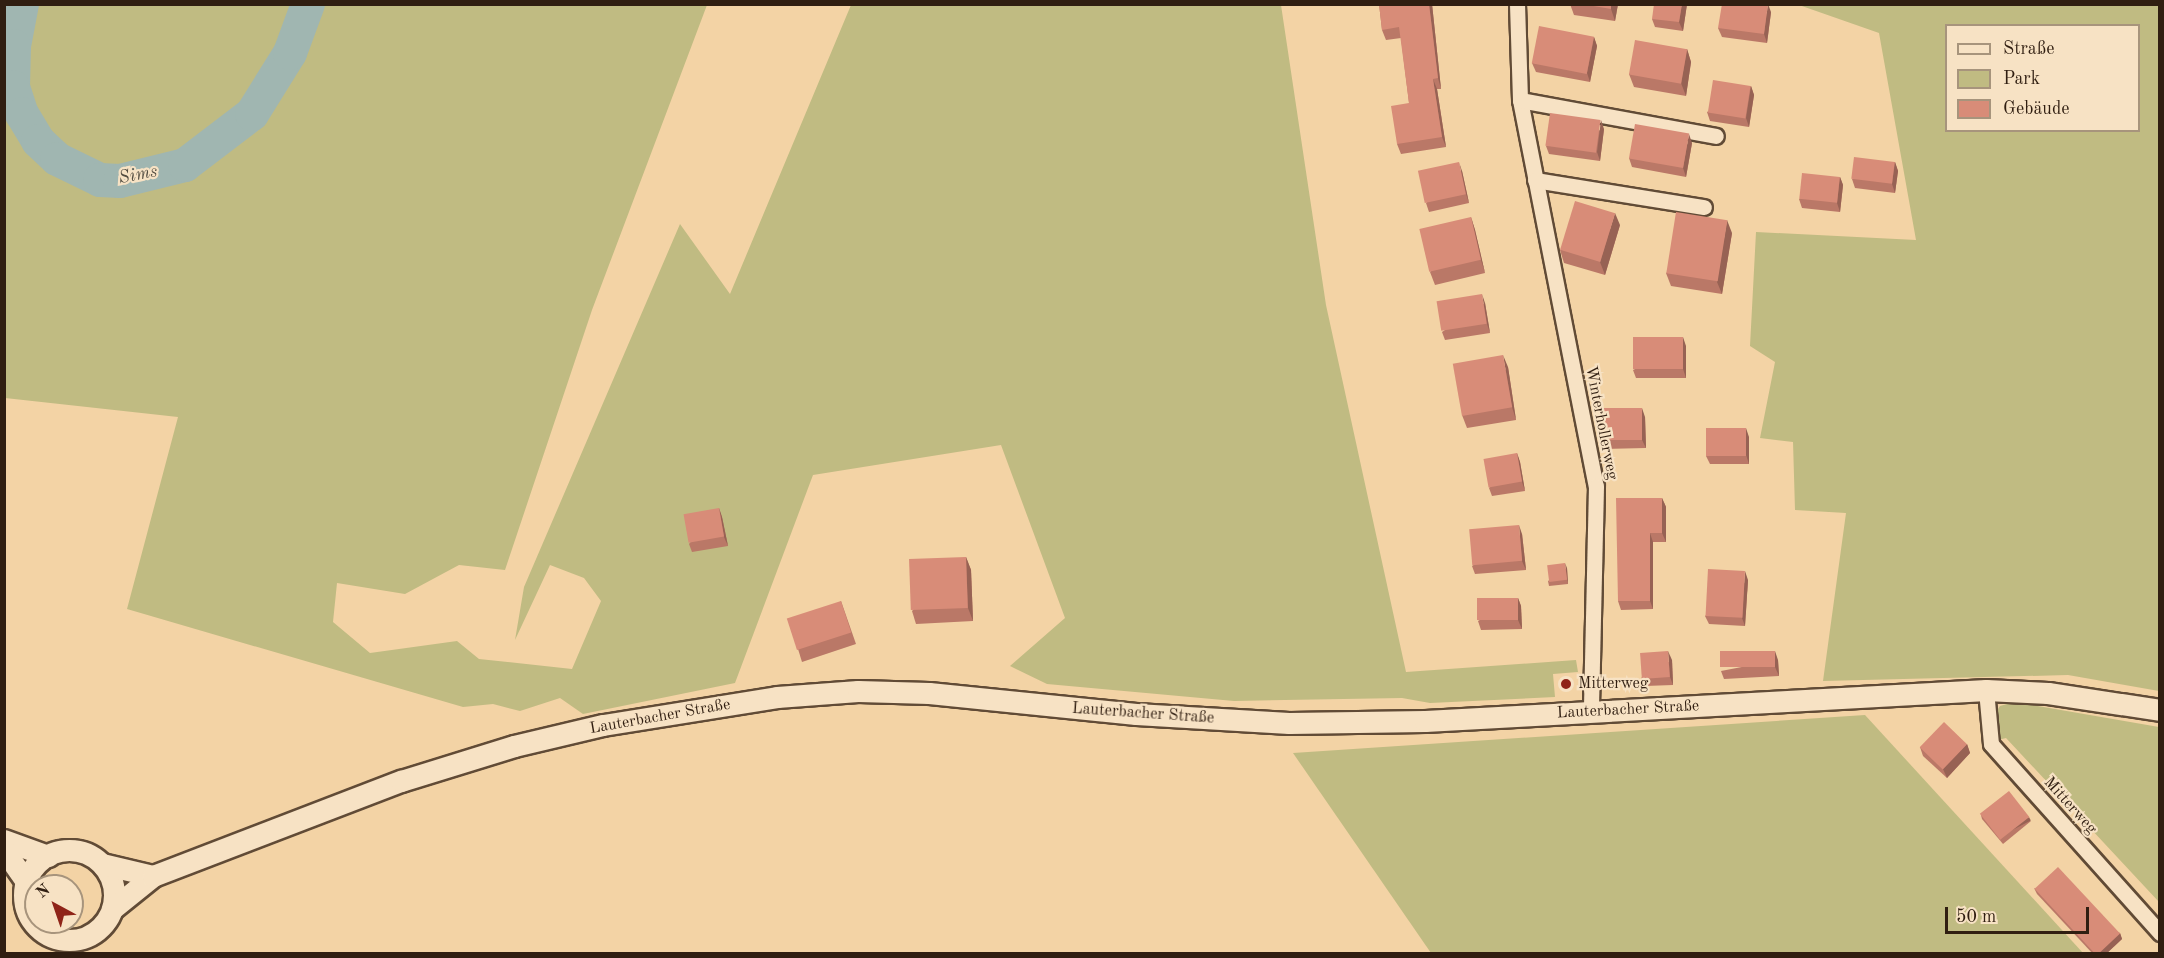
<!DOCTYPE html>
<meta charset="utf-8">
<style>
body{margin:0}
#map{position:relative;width:2164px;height:958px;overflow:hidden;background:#f3d3a5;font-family:"Old Standard TT",serif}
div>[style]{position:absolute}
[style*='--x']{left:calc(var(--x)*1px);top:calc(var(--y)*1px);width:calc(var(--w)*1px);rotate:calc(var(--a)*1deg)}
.green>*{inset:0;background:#c0bb82}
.river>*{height:34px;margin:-17px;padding:0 17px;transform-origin:17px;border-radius:17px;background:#a0b6b1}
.roads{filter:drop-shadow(2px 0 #614b36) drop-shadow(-2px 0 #614b36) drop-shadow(0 2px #614b36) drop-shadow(0 -2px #614b36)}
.street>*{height:15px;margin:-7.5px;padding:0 7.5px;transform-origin:7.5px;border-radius:7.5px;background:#f7e2c4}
.secondary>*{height:21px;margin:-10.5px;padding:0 10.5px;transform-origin:10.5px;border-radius:10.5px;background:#f7e2c4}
.secondary>.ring{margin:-10.5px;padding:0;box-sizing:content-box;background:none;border:21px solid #f7e2c4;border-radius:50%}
.wall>*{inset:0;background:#ba7867}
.shaded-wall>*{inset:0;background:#976254;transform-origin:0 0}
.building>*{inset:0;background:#d88c78;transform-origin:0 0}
.dots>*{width:16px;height:16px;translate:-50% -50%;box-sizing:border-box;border:3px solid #f7e2c4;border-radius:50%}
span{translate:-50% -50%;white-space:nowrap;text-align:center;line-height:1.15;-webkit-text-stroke:4.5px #f7e2c4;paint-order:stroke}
.street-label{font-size:16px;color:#301e11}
.poi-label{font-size:16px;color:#301e11}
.left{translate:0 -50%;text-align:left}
.water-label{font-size:18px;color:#524c41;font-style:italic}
.frame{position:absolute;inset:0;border:6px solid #301e11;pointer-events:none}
.legend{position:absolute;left:1945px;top:24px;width:195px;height:108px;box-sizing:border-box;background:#f7e2c4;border:2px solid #a7947c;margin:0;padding:8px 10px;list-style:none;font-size:18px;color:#301e11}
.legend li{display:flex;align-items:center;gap:12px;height:30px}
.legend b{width:30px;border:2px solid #a7947c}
.north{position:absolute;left:24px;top:874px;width:60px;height:60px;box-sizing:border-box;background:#f7e2c4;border:2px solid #a7947c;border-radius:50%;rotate:320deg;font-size:16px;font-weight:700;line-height:24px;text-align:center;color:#301e11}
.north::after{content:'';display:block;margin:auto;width:21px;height:27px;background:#8f2418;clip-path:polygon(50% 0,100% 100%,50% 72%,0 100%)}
.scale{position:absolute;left:1945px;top:907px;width:144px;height:27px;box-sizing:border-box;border:3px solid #301e11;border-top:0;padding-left:8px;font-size:18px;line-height:21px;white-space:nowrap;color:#301e11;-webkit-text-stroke:4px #f7e2c4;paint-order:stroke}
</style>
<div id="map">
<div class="green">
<div style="clip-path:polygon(5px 5px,707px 5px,592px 310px,505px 570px,459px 565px,405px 594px,337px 583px,333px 622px,370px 653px,457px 641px,479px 659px,572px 669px,601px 601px,584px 578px,550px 565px,515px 640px,524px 587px,680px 224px,730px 294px,851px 5px,1281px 5px,1326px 305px,1406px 672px,1576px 660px,1578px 672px,1553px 674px,1555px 697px,1430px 703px,1402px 698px,1234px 701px,1047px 684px,1010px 666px,1065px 618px,1001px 445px,813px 475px,735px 683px,583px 714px,560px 698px,520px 711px,493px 704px,463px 707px,127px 609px,178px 417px,5px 398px)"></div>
<div style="clip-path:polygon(evenodd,1799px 5px,2159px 5px,2159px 691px,2068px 675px,1823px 681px,1846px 513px,1795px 510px,1793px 442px,1760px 438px,1775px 362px,1750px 346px,1756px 232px,1916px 240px,1879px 33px,1799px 5px,1946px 26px,2138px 26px,2138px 130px,1946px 130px,1946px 26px)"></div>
<div style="clip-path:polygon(2014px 702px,2159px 727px,2159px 902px,2006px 738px,1998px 740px,1991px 720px,2000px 706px)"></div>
<div style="clip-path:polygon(1865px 715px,2083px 953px,1431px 953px,1293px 753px)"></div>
</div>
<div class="river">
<div style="--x:22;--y:4;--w:43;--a:100.8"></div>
<div style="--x:14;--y:46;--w:41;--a:91.4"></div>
<div style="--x:13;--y:87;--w:28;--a:72"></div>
<div style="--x:22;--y:114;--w:31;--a:59"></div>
<div style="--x:38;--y:141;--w:26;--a:43"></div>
<div style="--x:57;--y:159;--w:48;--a:26"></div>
<div style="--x:100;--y:180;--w:20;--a:3"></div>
<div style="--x:120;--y:181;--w:67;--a:-13.8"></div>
<div style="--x:185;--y:165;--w:84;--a:-37.3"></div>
<div style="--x:252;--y:114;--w:72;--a:-58.1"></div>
<div style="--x:290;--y:53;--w:52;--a:-69.8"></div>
</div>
<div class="roads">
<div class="street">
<div style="--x:1517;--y:4;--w:96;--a:88.2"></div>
<div style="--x:1520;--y:100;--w:393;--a:78.9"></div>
<div style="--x:1596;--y:486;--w:227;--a:91.3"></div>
<div style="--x:1520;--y:100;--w:199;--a:10.4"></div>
<div style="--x:1535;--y:180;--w:171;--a:9.1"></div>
<div style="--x:1986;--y:690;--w:54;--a:84.7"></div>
<div style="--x:1991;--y:744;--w:254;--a:48.2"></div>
</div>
<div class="secondary">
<div style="--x:4;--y:840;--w:47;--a:20"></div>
<div class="ring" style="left:24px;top:850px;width:69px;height:69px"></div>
<div style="--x:4;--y:850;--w:39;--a:55"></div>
<div style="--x:102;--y:864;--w:52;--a:13.2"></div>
<div style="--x:112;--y:909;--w:53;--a:-38.8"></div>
<div style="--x:153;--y:876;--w:266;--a:-21"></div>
<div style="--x:401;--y:781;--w:118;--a:-17.2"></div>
<div style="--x:514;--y:746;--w:91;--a:-13.3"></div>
<div style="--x:603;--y:725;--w:176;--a:-9.1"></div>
<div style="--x:777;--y:697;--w:81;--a:-4.2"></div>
<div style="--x:858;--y:691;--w:71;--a:1.6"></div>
<div style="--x:929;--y:693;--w:208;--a:5.8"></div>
<div style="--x:1136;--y:714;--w:153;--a:3.4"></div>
<div style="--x:1289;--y:723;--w:136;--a:-0.8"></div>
<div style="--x:1425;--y:721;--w:562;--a:-3.16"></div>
<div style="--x:1986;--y:690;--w:62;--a:2.8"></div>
<div style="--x:2048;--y:693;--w:113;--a:8.6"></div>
</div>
</div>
<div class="wall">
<div style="clip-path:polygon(1379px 4px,1432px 4px,1441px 89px,1437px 89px,1446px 147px,1401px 154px,1397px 144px,1409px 103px,1401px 38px,1386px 40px,1382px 30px)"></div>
<div style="clip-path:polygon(1570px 4px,1618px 4px,1615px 21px,1574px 15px)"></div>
<div style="clip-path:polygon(1687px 4px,1683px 31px,1655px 27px,1652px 19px)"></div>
<div style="clip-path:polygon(1771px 12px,1767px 43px,1722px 37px,1718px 28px)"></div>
<div style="clip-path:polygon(1594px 37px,1597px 46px,1590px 82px,1536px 72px,1532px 63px)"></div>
<div style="clip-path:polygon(1687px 49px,1691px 62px,1686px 96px,1634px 87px,1629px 74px)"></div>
<div style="clip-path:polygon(1751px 86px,1754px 95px,1749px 127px,1710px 121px,1707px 112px)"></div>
<div style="clip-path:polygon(1604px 129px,1600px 161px,1549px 154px,1546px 146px)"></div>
<div style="clip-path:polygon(1692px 143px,1686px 177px,1632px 167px,1629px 158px)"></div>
<div style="clip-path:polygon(1895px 162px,1898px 171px,1895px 193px,1855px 188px,1852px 179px)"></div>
<div style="clip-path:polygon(1462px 171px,1469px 203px,1429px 212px,1426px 203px)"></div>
<div style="clip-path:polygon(1840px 177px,1843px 185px,1840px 212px,1802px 208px,1799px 199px)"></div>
<div style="clip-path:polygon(1471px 217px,1475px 230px,1485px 273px,1435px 285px,1430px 272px)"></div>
<div style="clip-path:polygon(1620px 225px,1605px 275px,1564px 263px,1560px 250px)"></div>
<div style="clip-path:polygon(1732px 233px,1722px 294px,1671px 286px,1666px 273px)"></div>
<div style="clip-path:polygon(1485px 303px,1490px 333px,1445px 340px,1442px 332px)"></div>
<div style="clip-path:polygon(1686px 346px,1686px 378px,1636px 378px,1633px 370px)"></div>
<div style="clip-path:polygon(1508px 367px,1516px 420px,1467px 428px,1462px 415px)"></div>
<div style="clip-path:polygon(1645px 417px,1646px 448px,1603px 449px,1600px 440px)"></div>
<div style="clip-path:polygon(1749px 437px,1749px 464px,1710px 464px,1706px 456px)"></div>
<div style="clip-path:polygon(1517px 453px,1520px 462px,1525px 491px,1492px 496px,1489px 488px)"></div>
<div style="clip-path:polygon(1662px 498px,1666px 507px,1666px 542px,1653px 542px,1653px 609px,1621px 610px,1618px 601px)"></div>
<div style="clip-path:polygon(719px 508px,722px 517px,728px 546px,692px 552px,689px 544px)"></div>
<div style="clip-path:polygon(1522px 534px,1526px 570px,1475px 574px,1472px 566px)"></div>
<div style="clip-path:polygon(966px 557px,971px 570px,973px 621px,916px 624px,912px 611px)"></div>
<div style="clip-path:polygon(1567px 568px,1568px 584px,1549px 586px,1548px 581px)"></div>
<div style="clip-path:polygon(1748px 580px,1745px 626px,1709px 624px,1705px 616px)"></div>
<div style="clip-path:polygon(1518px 598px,1521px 606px,1522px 629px,1481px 630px,1478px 621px)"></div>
<div style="clip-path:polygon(841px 601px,856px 644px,802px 662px,798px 649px)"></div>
<div style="clip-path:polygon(1672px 660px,1673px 685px,1645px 686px,1641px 678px)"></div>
<div style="clip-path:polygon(1778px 660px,1779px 676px,1724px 679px,1721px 671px)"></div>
<div style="clip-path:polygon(1967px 744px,1970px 753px,1947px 778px,1923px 756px,1920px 747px)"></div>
<div style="clip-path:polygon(1981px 815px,2031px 821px,2003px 844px,1982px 819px)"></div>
<div style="clip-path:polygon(2034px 888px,2120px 933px,2122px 939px,2106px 954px,2093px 954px,2037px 894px)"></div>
</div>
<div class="shaded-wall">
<div style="clip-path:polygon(1429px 4px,1432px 4px,1441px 89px,1438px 78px)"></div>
<div style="clip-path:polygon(1611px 4px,1618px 4px,1615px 21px,1611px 9px)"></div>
<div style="clip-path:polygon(1682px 4px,1687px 4px,1683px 31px,1679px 22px)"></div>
<div style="clip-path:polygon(1768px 4px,1771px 12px,1767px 43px,1764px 34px)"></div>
<div style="clip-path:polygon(1594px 37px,1597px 46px,1590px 82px,1587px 73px)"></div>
<div style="clip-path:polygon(1687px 49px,1691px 62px,1686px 96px,1681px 83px)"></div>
<div style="clip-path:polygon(1433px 79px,1437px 89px,1446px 147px,1442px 137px)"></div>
<div style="clip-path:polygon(1751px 86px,1754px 95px,1749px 127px,1746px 118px)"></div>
<div style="clip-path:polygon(1601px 120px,1604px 129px,1600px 161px,1597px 152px)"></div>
<div style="clip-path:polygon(1689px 134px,1692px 143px,1686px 177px,1683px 168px)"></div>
<div style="clip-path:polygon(1459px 162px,1462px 171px,1469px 203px,1466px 194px)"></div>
<div style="clip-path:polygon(1895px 162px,1898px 171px,1895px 193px,1892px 184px)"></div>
<div style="clip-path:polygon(1840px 177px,1843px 185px,1840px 212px,1837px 203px)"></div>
<div style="clip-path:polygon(1615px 213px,1620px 225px,1605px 275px,1600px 262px)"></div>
<div style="clip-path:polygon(1471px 217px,1475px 230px,1485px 273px,1481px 260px)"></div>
<div style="clip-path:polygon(1727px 220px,1732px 233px,1722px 294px,1717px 282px)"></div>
<div style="clip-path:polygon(1482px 294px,1485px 303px,1490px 333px,1487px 324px)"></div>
<div style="clip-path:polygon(1683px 337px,1686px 346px,1686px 378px,1683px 369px)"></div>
<div style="clip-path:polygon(1503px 355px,1508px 367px,1516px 420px,1512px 407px)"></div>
<div style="clip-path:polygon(1642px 408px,1645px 417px,1646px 448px,1642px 440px)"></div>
<div style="clip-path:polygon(1746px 428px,1749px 437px,1749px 464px,1746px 455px)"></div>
<div style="clip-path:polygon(1517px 453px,1520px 462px,1525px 491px,1522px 482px)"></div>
<div style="clip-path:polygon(1662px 498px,1666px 507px,1666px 542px,1662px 533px)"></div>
<div style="clip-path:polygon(719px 508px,722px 517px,728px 546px,724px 537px)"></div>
<div style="clip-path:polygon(1519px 525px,1522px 534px,1526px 570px,1522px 561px)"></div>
<div style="clip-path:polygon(1650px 533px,1653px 542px,1653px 609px,1650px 601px)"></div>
<div style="clip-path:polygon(966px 557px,971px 570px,973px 621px,968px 608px)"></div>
<div style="clip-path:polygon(1565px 563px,1567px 568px,1568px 584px,1567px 580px)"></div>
<div style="clip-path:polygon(1745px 571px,1748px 580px,1745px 626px,1742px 618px)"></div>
<div style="clip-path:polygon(1518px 598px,1521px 606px,1522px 629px,1518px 620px)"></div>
<div style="clip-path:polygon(1668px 651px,1672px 660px,1673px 685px,1670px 677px)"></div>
<div style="clip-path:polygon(1775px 651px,1778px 660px,1779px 676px,1775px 667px)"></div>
<div style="clip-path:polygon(1967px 744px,1970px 753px,1947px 778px,1943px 769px)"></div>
<div style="left:2029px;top:817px;width:4px;height:36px;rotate:63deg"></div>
<div style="clip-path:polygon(2120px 933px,2122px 939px,2106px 954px,2097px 954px)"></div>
</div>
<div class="building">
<div style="clip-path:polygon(1379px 4px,1429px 4px,1438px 78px,1433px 79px,1442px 137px,1397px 144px,1391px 106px,1409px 103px,1399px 27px,1382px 30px)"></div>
<div style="clip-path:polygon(1582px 4px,1611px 4px,1611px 9px)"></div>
<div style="clip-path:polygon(1654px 4px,1682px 4px,1679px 22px,1652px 19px)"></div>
<div style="clip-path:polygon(1722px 4px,1768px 4px,1764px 34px,1718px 28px)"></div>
<div style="left:1539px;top:26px;width:56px;height:38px;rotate:11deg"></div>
<div style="left:1635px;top:40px;width:53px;height:35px;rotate:10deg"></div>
<div style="left:1713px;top:80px;width:38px;height:33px;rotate:9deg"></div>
<div style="left:1550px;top:113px;width:51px;height:33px;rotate:8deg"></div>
<div style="left:1635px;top:124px;width:55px;height:35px;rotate:10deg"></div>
<div style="left:1854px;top:157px;width:41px;height:22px;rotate:7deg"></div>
<div style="left:1459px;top:162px;width:33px;height:42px;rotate:78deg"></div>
<div style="left:1802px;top:173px;width:38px;height:26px;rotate:6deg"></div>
<div style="left:1575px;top:201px;width:42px;height:51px;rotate:17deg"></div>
<div style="left:1676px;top:212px;width:52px;height:62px;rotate:9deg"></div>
<div style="left:1471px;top:217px;width:44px;height:53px;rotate:77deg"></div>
<div style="left:1482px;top:294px;width:30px;height:46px;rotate:81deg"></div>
<div style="left:1683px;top:337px;width:32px;height:50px;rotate:90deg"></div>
<div style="left:1503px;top:355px;width:53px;height:51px;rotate:80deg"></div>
<div style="left:1600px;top:408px;width:42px;height:32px"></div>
<div style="left:1706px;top:428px;width:40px;height:28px"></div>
<div style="left:1517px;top:453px;width:29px;height:34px;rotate:80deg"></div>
<div style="clip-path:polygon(1616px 498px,1662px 498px,1662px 533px,1650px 533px,1650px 601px,1618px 601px)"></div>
<div style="left:719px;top:508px;width:29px;height:36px;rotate:80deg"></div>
<div style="left:1519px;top:525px;width:36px;height:50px;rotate:85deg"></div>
<div style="left:966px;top:557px;width:51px;height:57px;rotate:88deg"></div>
<div style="left:1565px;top:563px;width:17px;height:18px;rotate:83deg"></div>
<div style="left:1708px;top:569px;width:37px;height:47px;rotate:3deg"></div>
<div style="left:1518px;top:598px;width:22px;height:41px;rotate:90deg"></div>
<div style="left:841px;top:601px;width:33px;height:57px;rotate:72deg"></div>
<div style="left:1668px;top:651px;width:26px;height:28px;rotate:86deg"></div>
<div style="left:1775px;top:651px;width:16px;height:55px;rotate:90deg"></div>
<div style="left:1944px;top:722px;width:32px;height:35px;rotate:44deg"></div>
<div style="left:2009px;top:791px;width:33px;height:37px;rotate:52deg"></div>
<div style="left:2058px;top:867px;width:91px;height:32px;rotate:47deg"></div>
</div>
<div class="dots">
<div style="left:1566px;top:684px;background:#8f2418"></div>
</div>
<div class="street-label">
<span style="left:1601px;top:423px;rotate:79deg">Winterhollerweg</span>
<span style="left:1628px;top:710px;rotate:-3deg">Lauterbacher Straße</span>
<span style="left:1143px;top:714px;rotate:4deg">Lauterbacher Straße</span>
<span style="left:660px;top:717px;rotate:-10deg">Lauterbacher Straße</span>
<span style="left:2070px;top:806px;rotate:48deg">Mitterweg</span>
</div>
<div class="poi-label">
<span class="left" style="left:1578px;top:684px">Mitterweg</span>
</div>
<div class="water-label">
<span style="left:138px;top:175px;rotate:-11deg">Sims</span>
</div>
<div class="frame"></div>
<ul class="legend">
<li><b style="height:8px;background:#f7e2c4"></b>Straße</li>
<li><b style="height:16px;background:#c0bb82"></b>Park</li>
<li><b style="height:16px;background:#d88c78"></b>Gebäude</li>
</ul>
<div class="north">N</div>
<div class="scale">50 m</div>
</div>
